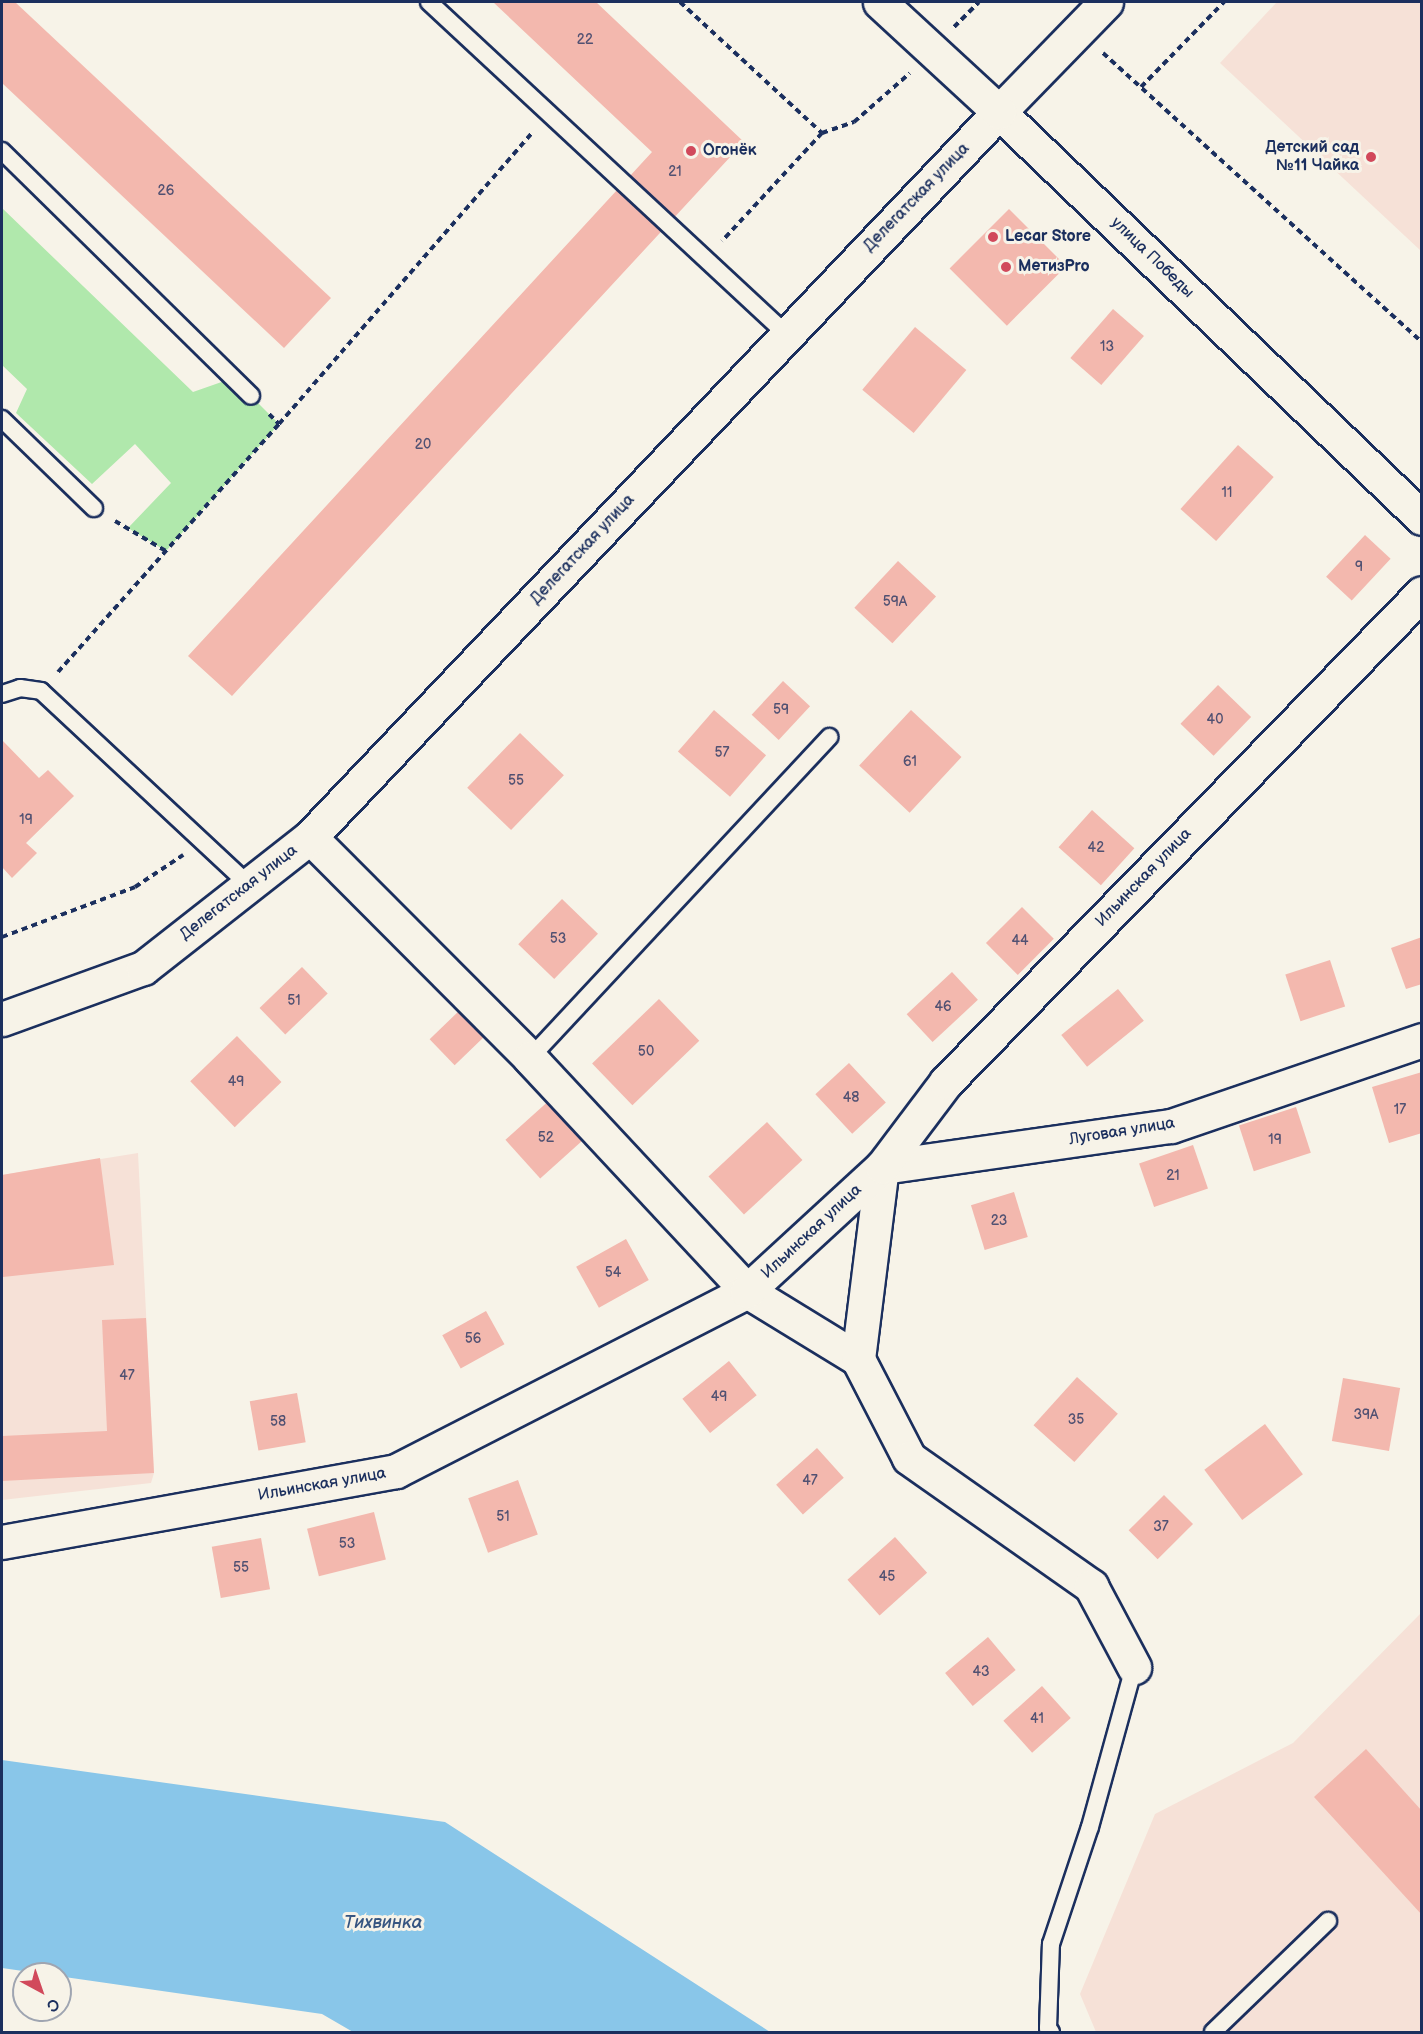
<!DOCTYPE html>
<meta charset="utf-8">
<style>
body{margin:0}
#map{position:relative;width:1423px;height:2034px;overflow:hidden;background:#f7f3e8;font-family:"Balsamiq Sans",sans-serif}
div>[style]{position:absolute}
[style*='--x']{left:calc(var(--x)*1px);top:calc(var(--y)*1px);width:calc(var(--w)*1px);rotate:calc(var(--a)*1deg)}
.built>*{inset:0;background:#f6e1d7}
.green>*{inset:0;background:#b0e8ac}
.water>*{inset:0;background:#89c6e9}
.building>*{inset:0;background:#f3b8ae;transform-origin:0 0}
.path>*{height:4px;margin-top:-2px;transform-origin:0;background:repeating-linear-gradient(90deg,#1b2f5e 0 6px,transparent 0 10.5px)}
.roads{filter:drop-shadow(2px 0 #1b2f5e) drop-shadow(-2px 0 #1b2f5e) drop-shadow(0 2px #1b2f5e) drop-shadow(0 -2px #1b2f5e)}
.service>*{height:16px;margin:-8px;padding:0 8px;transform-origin:8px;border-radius:8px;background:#f7f3e8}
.minor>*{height:33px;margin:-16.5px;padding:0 16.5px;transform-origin:16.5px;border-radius:16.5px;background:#f7f3e8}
.tertiary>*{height:33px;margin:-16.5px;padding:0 16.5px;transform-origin:16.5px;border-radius:16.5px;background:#f7f3e8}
.dots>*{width:16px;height:16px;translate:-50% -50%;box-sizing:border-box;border:3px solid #f7f3e8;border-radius:50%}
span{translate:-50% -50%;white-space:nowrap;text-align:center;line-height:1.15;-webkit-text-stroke:6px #f7f3e8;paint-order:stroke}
.number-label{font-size:14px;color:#515172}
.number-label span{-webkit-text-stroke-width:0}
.poi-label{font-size:16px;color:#1b2f5e;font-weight:700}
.right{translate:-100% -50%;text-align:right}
.left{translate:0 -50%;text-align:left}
.street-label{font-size:16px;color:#1b2f5e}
.water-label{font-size:18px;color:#365581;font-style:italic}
.frame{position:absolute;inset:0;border:3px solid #1b2f5e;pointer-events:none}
.north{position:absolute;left:12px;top:1962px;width:60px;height:60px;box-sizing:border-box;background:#f7f3e8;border:2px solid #9fa5b1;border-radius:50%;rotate:140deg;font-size:16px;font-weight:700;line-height:24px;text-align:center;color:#1b2f5e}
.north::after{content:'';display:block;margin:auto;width:21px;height:27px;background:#d1495b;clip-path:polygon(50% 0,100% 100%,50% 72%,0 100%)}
</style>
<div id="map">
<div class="built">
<div style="clip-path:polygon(1277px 2px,1421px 2px,1421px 251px,1220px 63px)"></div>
<div style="clip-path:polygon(138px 1153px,154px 1473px,151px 1483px,2px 1500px,2px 1175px)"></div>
<div style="clip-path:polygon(1421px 1613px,1421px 2032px,1096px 2032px,1080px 1994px,1155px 1814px,1293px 1743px)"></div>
</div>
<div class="green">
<div style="clip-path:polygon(2px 208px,193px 392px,233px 378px,279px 424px,166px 551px,128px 528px,171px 483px,135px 444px,92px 484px,16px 413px,27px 389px,2px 365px)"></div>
</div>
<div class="water">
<div style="clip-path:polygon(2px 1760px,445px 1822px,770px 2032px,353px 2032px,322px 2014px,2px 1968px)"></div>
</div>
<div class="building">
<div style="clip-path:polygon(2px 2px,15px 2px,331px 298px,284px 348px,2px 83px)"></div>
<div style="clip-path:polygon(493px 2px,596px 2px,744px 142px,232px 696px,188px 656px,652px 152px)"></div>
<div style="left:1009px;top:209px;width:81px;height:84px;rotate:45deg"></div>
<div style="left:1113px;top:309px;width:41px;height:65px;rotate:41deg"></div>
<div style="left:915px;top:327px;width:67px;height:82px;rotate:40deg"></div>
<div style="left:1238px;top:445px;width:48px;height:86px;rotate:42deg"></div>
<div style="left:1365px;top:535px;width:35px;height:57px;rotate:43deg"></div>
<div style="left:898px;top:561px;width:52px;height:64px;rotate:43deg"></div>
<div style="left:783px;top:681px;width:37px;height:46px;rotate:43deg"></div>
<div style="left:1218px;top:685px;width:46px;height:54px;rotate:44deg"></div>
<div style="left:714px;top:710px;width:69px;height:55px;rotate:41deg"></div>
<div style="left:911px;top:710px;width:69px;height:76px;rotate:43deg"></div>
<div style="left:520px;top:733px;width:61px;height:76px;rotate:44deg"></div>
<div style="clip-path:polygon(2px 740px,39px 778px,48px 770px,74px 796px,26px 843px,37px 853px,12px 878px,2px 867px)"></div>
<div style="left:1092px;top:810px;width:57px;height:50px;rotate:42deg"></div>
<div style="left:562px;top:899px;width:50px;height:63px;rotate:44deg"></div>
<div style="left:1022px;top:907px;width:45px;height:51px;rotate:45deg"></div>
<div style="clip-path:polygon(1422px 937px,1422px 984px,1406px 989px,1391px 948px)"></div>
<div style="left:1330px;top:960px;width:49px;height:47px;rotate:72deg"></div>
<div style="left:302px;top:967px;width:37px;height:59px;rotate:46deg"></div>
<div style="left:952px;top:972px;width:38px;height:62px;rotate:47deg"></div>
<div style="left:1118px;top:989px;width:41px;height:73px;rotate:51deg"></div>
<div style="left:659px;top:999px;width:58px;height:93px;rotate:46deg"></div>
<div style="left:462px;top:1008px;width:36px;height:45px;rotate:46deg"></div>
<div style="left:237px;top:1036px;width:64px;height:65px;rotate:46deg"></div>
<div style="left:849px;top:1063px;width:54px;height:46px;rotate:47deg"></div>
<div style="clip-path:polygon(1422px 1072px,1422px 1133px,1389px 1143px,1372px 1087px)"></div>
<div style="left:553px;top:1097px;width:52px;height:64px;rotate:48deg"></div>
<div style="left:1296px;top:1107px;width:48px;height:60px;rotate:72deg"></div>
<div style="left:767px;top:1122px;width:52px;height:80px;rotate:47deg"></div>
<div style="left:1193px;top:1145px;width:46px;height:57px;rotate:71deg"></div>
<div style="clip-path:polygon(100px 1158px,114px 1265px,3px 1277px,2px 1175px)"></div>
<div style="left:1014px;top:1192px;width:47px;height:45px;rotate:73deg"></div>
<div style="left:626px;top:1239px;width:47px;height:57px;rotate:61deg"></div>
<div style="left:486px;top:1311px;width:38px;height:50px;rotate:61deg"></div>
<div style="clip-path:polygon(146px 1318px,154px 1473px,2px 1481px,2px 1436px,107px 1431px,102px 1320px)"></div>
<div style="left:729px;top:1361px;width:44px;height:60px;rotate:51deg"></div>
<div style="left:1077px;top:1377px;width:55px;height:65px;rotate:42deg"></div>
<div style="left:1343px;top:1378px;width:58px;height:64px;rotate:10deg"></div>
<div style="left:297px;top:1393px;width:50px;height:48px;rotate:80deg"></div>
<div style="left:1265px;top:1424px;width:63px;height:76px;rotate:53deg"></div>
<div style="left:817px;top:1448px;width:40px;height:55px;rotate:48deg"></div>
<div style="left:518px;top:1480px;width:58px;height:53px;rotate:70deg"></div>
<div style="left:1164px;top:1495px;width:41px;height:50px;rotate:45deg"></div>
<div style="left:374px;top:1512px;width:49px;height:69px;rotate:76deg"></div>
<div style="left:895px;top:1537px;width:48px;height:64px;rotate:48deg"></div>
<div style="left:261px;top:1538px;width:52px;height:50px;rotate:80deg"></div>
<div style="left:988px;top:1637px;width:43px;height:56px;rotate:50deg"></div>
<div style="left:1042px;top:1686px;width:43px;height:52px;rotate:48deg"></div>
<div style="clip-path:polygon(1366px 1749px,1422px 1811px,1422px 1915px,1314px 1797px)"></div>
</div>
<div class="path">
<div style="--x:680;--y:2;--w:193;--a:42.7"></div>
<div style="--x:822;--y:133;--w:147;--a:132.8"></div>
<div style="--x:954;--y:27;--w:35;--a:-45"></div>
<div style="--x:1103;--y:53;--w:430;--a:42.2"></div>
<div style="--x:1141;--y:87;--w:119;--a:-45.7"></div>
<div style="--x:822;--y:133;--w:34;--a:-19"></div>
<div style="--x:854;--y:122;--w:74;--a:-41.2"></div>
<div style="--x:269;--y:414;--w:14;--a:45"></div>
<div style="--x:279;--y:424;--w:386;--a:-49"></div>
<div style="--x:115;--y:521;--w:59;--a:30.5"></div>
<div style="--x:58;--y:672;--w:332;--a:-48.3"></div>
<div style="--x:2;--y:937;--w:142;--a:-20.6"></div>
<div style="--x:135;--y:887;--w:58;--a:-33.7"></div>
</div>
<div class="roads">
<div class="service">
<div style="--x:429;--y:2;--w:489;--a:42.9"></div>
<div style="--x:2;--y:151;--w:349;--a:44.5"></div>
<div style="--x:2;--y:419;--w:128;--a:44.1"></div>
<div style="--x:2;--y:694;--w:19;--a:-18"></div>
<div style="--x:20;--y:688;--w:21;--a:8"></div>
<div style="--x:41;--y:691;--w:287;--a:43"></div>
<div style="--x:530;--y:1058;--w:439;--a:-47"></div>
<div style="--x:1051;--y:2032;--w:5;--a:-127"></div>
<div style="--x:1048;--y:2028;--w:84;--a:-88"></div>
<div style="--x:1051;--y:1944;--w:123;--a:-71.6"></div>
<div style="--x:1090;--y:1827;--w:166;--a:-74.6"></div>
<div style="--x:1213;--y:2032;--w:160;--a:-44"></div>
</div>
<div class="minor">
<div style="--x:1106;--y:2;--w:153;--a:134.2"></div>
<div style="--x:999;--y:112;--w:586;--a:43.83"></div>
<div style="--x:310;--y:837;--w:312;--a:45.1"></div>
<div style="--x:530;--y:1058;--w:318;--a:47"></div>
<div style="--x:747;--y:1291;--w:130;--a:31.5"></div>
<div style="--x:858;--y:1359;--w:111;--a:62.7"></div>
<div style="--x:909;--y:1458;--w:223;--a:35.1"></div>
<div style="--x:1091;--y:1586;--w:92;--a:62"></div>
<div style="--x:858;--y:1359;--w:193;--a:-82.9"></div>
<div style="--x:882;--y:1167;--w:292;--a:-8.1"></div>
<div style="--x:1171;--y:1126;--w:265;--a:-18.9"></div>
<div style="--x:2;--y:1542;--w:400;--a:-10.2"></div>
<div style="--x:396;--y:1471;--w:394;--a:-27.1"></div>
<div style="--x:747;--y:1291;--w:183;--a:-42.6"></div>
<div style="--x:882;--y:1167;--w:106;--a:-53"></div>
<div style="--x:946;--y:1082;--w:682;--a:-45.77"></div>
</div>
<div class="tertiary">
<div style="--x:2;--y:1019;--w:150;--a:-19.9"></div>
<div style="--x:143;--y:968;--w:212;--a:-38.1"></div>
<div style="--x:310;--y:837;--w:1000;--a:-46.46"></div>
<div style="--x:999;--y:112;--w:162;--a:-137.3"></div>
</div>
</div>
<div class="dots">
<div style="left:691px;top:151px;background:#d1495b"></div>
<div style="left:1371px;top:157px;background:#d1495b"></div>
<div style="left:993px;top:237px;background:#d1495b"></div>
<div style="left:1006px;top:267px;background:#d1495b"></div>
</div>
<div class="number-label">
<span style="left:585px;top:40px">22</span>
<span style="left:675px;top:172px">21</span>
<span style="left:166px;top:191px">26</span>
<span style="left:1107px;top:347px">13</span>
<span style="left:423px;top:445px">20</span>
<span style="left:1227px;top:493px">11</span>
<span style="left:1359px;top:567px">9</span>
<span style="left:895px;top:602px">59А</span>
<span style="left:781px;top:710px">59</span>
<span style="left:1215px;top:720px">40</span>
<span style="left:722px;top:753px">57</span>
<span style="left:910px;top:762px">61</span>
<span style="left:516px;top:781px">55</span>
<span style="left:26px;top:820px">19</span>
<span style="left:1096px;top:848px">42</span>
<span style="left:558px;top:939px">53</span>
<span style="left:1020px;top:941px">44</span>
<span style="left:294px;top:1001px">51</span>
<span style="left:943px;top:1007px">46</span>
<span style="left:646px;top:1052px">50</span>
<span style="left:236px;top:1082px">49</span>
<span style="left:851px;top:1098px">48</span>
<span style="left:1400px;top:1110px">17</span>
<span style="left:546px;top:1138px">52</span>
<span style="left:1275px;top:1140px">19</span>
<span style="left:1173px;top:1176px">21</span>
<span style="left:999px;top:1221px">23</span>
<span style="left:613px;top:1273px">54</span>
<span style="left:473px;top:1339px">56</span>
<span style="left:127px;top:1376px">47</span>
<span style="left:719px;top:1397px">49</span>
<span style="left:1366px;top:1415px">39А</span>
<span style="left:1076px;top:1420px">35</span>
<span style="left:278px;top:1422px">58</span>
<span style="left:810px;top:1481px">47</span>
<span style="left:503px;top:1517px">51</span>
<span style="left:1161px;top:1527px">37</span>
<span style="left:347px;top:1544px">53</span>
<span style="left:241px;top:1568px">55</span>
<span style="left:887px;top:1577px">45</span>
<span style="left:981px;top:1672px">43</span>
<span style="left:1037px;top:1719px">41</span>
</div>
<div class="poi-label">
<span class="right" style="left:1359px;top:157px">Детский сад<br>№11 Чайка</span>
<span class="left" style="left:703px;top:151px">Огонёк</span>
<span class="left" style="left:1005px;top:237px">Lecar Store</span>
<span class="left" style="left:1018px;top:267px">МетизPro</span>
</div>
<div class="street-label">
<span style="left:917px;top:198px;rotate:-46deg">Делегатская улица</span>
<span style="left:1152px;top:258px;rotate:44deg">улица Победы</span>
<span style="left:583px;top:550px;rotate:-47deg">Делегатская улица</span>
<span style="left:1144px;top:878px;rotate:-46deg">Ильинская улица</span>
<span style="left:239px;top:893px;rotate:-38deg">Делегатская улица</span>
<span style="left:1122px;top:1132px;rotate:-9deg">Луговая улица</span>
<span style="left:812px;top:1232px;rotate:-43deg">Ильинская улица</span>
<span style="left:322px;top:1485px;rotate:-10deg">Ильинская улица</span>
</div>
<div class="water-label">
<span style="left:383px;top:1923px">Тихвинка</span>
</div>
<div class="frame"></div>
<div class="north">С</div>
</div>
